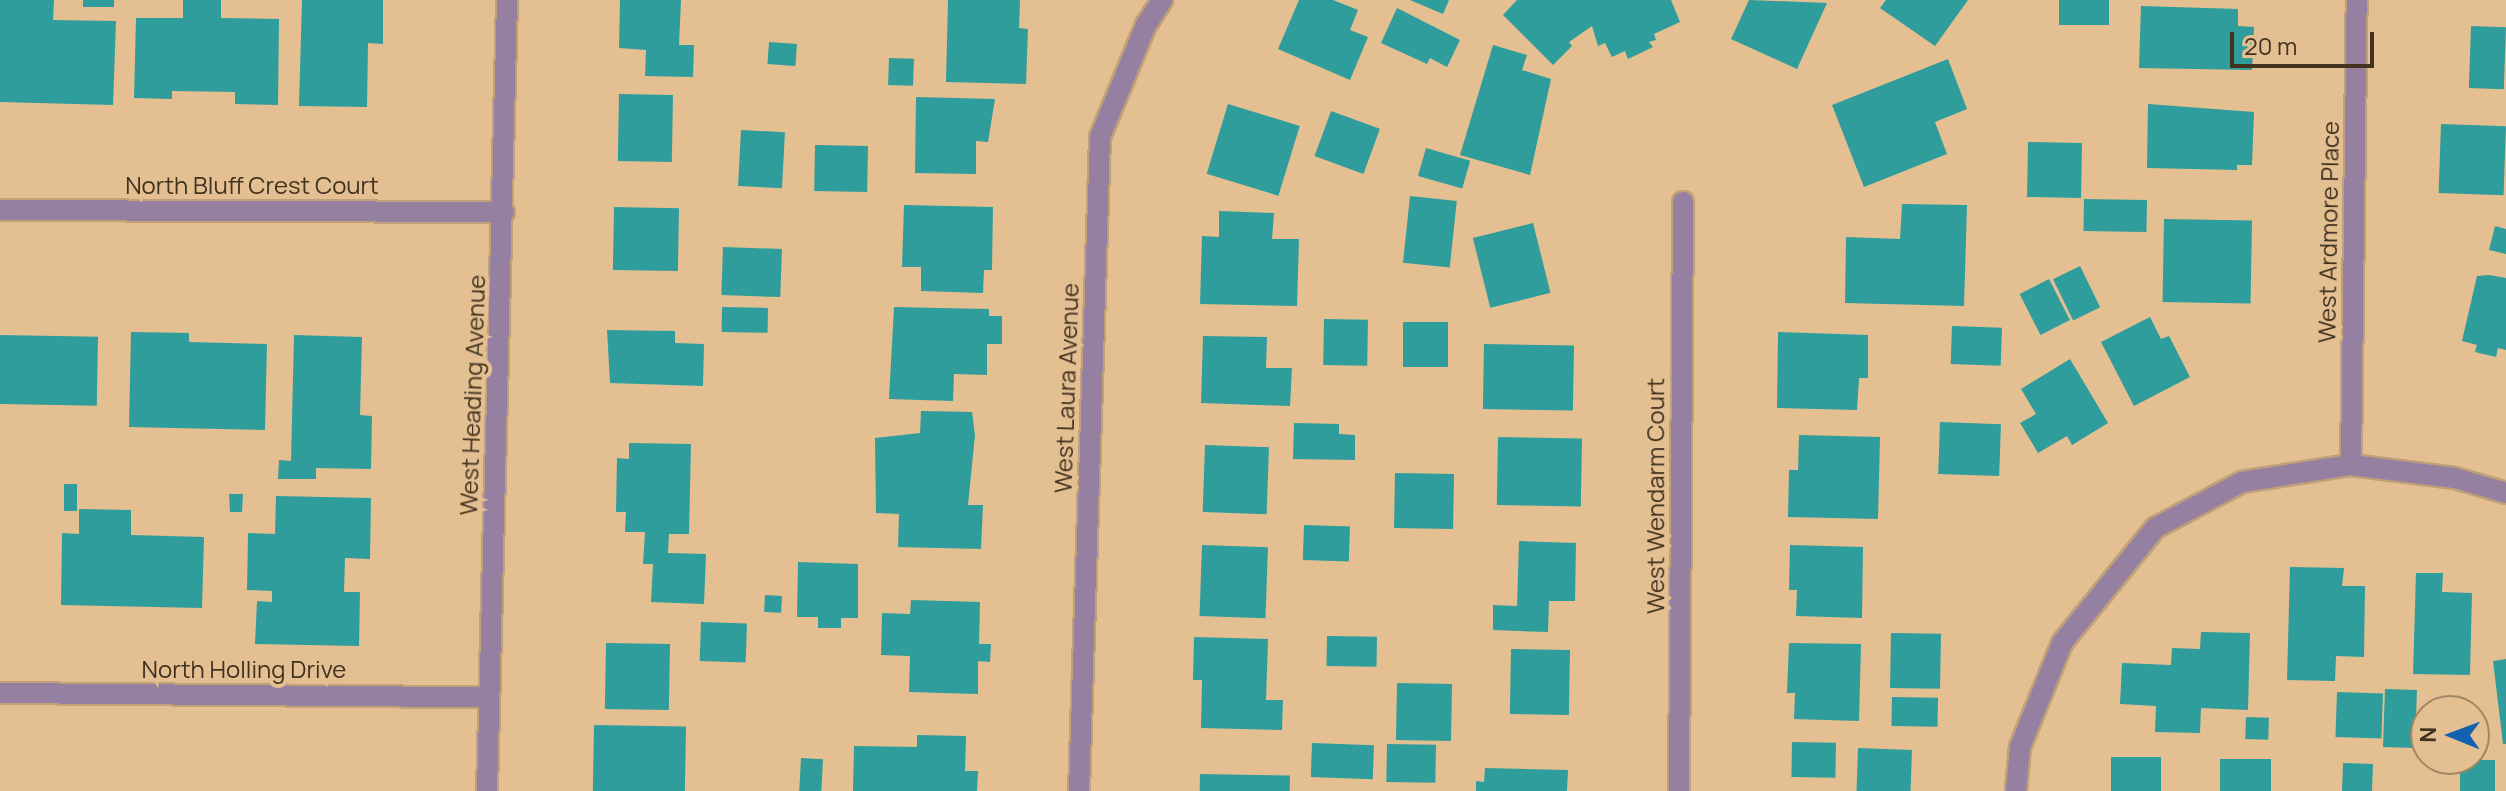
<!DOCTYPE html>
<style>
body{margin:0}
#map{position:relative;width:2506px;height:791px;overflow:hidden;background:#e3bf91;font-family:Manrope,sans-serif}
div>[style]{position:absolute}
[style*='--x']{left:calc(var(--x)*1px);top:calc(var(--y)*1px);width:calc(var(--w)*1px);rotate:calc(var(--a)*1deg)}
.building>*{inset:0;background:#2f9d9b;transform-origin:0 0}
.roads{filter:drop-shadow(2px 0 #bfa078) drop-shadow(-2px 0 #bfa078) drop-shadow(0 2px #bfa078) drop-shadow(0 -2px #bfa078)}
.minor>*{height:20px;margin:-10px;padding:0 10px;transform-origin:10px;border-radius:10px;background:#9580a1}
span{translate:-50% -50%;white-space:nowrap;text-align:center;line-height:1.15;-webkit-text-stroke:8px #e3bf91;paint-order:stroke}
.street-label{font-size:24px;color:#413220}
.north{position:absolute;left:2410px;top:695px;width:80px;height:80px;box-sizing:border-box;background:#e3bf91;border:2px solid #a28764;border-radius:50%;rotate:271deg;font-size:22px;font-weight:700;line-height:32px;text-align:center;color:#413220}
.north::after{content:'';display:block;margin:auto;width:28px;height:36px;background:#1362b1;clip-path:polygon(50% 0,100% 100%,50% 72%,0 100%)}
.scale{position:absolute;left:2230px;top:32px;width:144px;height:36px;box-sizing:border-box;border:4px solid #413220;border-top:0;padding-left:10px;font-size:24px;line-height:28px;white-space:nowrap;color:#413220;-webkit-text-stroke:6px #e3bf91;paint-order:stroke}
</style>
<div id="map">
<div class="building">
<div style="clip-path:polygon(0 0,54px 0,53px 20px,116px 21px,113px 105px,0 102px)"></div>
<div style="left:83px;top:0;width:31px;height:7px"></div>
<div style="clip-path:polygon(183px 0,221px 0,221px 18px,279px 19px,278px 105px,235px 104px,235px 92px,172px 91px,172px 99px,134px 98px,136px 18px,183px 18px)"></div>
<div style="clip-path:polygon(302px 0,383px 0,383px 44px,368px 43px,367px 107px,299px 106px)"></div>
<div style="clip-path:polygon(620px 0,681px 0,679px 45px,694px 45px,693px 77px,645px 76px,646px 50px,619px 48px)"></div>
<div style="clip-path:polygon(948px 0,1020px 0,1019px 28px,1028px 29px,1026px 84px,946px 82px)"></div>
<div style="clip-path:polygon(1299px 0,1333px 0,1358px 10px,1350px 30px,1368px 37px,1350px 80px,1278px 49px)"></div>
<div style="clip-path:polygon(1410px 0,1449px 0,1443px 14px)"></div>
<div style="clip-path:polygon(1517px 0,1671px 0,1680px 22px,1654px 34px,1656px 40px,1649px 42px,1653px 47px,1628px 59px,1625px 51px,1612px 57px,1605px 43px,1598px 46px,1592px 26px,1569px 42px,1572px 46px,1553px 65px,1503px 15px)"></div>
<div style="clip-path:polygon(1749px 0,1827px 3px,1797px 69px,1731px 39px)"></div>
<div style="clip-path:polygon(1886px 0,1968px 0,1935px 46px,1880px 8px)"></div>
<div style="left:2059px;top:0;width:50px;height:25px"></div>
<div style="clip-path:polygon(2141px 6px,2238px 9px,2238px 26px,2254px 27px,2252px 70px,2139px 68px)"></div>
<div style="clip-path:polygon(1397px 8px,1460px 40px,1447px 67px,1430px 58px,1427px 64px,1381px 43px)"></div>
<div style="left:2471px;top:26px;width:35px;height:62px;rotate:2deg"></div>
<div style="left:769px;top:42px;width:28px;height:22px;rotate:4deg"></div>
<div style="clip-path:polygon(1493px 45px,1527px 55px,1522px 70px,1551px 79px,1530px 175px,1460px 155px)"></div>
<div style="left:889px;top:58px;width:25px;height:27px;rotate:2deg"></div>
<div style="clip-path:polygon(1948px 59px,1967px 109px,1935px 122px,1947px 154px,1864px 187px,1832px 105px)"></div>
<div style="left:619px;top:94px;width:54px;height:67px;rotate:1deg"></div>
<div style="clip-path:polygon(916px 97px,995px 99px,988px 142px,976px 141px,976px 174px,915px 173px)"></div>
<div style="left:1228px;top:104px;width:75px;height:73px;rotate:17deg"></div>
<div style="clip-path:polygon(2148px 104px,2254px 112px,2252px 165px,2237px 165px,2237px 170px,2147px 168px)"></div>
<div style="left:1331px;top:111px;width:52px;height:48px;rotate:20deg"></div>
<div style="left:2441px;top:124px;width:65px;height:69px;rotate:2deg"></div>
<div style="left:741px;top:130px;width:44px;height:56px;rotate:3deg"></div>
<div style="left:2028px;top:142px;width:54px;height:55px;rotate:1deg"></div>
<div style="left:815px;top:145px;width:53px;height:46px;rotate:1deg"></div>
<div style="left:1426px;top:148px;width:46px;height:29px;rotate:16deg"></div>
<div style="left:1410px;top:196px;width:47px;height:67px;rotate:6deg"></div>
<div style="left:2084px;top:199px;width:63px;height:32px;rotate:1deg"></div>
<div style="clip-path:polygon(1902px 204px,1967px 205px,1964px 306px,1845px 303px,1846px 237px,1900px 239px)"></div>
<div style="clip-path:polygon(904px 205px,993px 207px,992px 270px,984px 270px,983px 293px,921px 291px,921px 267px,902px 267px)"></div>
<div style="left:614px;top:207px;width:65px;height:63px;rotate:1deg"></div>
<div style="clip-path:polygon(1219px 211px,1274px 213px,1272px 239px,1299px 239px,1297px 306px,1200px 304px,1202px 236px,1219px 237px)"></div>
<div style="left:2164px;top:219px;width:88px;height:83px;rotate:1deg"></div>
<div style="left:1533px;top:223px;width:72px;height:62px;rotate:76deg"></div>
<div style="clip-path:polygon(2495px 226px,2506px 229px,2506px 254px,2489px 250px)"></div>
<div style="left:723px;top:247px;width:59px;height:48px;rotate:2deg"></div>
<div style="left:2080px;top:266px;width:46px;height:30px;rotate:64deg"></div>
<div style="clip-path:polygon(2489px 275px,2506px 278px,2506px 350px,2498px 348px,2496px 357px,2475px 352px,2477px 345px,2462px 341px,2477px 276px)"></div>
<div style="left:2049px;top:279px;width:46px;height:33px;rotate:63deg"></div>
<div style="left:722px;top:307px;width:46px;height:25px;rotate:1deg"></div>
<div style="clip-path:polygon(894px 307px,989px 309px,989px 316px,1002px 316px,1002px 344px,987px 344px,987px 375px,954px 374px,953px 401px,889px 399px)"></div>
<div style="clip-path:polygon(2150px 317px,2161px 339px,2169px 336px,2190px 377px,2134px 406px,2101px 342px)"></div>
<div style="left:1324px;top:319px;width:44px;height:46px;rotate:1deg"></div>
<div style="left:1403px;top:322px;width:45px;height:45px"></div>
<div style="left:1952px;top:326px;width:50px;height:38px;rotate:2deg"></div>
<div style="clip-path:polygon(607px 330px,675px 331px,675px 343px,704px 344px,703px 386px,610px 383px)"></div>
<div style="clip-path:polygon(131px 332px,189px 333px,189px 342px,267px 344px,265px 430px,129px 427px)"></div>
<div style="clip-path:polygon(1778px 332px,1868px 335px,1868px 378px,1859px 378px,1857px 410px,1777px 408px)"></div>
<div style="left:0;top:335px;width:98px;height:69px;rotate:1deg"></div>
<div style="clip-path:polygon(294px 335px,362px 337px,360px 415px,372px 416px,371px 469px,316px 468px,316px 479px,278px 479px,279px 460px,291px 461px)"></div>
<div style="clip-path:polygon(1203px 336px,1267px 337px,1266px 368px,1292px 368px,1290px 406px,1201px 403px)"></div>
<div style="left:1484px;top:344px;width:90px;height:65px;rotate:1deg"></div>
<div style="clip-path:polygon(2070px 359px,2108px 423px,2072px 445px,2067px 436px,2038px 453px,2020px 423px,2036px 414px,2021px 389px)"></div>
<div style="clip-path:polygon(921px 411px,972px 412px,975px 435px,968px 505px,983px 505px,981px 549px,898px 547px,899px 514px,876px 513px,875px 438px,920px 433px)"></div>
<div style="left:1940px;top:422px;width:61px;height:52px;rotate:2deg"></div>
<div style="clip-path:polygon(1294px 423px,1339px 424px,1339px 434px,1355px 435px,1355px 460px,1293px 459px)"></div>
<div style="clip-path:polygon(1799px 435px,1880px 437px,1878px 519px,1788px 517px,1789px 470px,1798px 470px)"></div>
<div style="left:1498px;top:437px;width:84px;height:68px;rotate:1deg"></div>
<div style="clip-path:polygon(629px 443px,691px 444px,689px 534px,669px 534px,668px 553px,706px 554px,704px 604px,651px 602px,653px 564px,643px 564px,645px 532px,625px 532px,626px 512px,616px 512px,617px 458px,629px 459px)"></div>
<div style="left:1205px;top:445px;width:64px;height:67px;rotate:2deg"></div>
<div style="left:1395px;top:473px;width:59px;height:55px;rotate:1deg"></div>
<div style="left:64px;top:484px;width:13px;height:27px"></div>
<div style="clip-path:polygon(229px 494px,243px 494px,242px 512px,230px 512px)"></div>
<div style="clip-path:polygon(276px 496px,371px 498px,370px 559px,345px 558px,344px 592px,360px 592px,359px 646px,255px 644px,257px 601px,272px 602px,272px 591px,247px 590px,248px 533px,275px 534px)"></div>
<div style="clip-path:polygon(79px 509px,131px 510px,131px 535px,204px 537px,202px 608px,61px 605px,62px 533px,79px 534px)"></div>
<div style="left:1304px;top:525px;width:46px;height:35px;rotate:2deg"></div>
<div style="clip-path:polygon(1519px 541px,1576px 543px,1575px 601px,1549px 601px,1548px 632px,1493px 630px,1493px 605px,1517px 606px)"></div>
<div style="left:1202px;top:545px;width:66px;height:71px;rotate:2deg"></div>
<div style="clip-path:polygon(1790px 545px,1863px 547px,1862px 618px,1796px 616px,1797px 590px,1789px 590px)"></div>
<div style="clip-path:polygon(798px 562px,858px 564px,858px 618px,841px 618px,841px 628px,818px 628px,818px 617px,797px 617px)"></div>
<div style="clip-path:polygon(2290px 567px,2344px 568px,2342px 586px,2365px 586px,2364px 657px,2336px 656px,2335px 681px,2287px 680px)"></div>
<div style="clip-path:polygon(2416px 573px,2443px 573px,2442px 592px,2472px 593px,2470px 675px,2413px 674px)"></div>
<div style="left:765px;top:595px;width:17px;height:17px;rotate:3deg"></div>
<div style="clip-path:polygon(911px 600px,980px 602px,979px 644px,991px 644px,990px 662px,978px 661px,978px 694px,909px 692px,910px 656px,881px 655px,882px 613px,910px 614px)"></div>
<div style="left:701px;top:622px;width:46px;height:39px;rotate:2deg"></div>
<div style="clip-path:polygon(2201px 632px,2250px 633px,2248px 710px,2201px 708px,2200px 733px,2155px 732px,2156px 706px,2120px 704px,2122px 663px,2171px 665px,2172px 648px,2200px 649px)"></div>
<div style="left:1891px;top:633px;width:50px;height:55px;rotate:1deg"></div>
<div style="left:1327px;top:636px;width:50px;height:30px;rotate:1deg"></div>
<div style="clip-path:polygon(1194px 637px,1268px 639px,1266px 700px,1283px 700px,1282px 730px,1201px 728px,1202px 680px,1193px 680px)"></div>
<div style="left:606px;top:643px;width:64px;height:66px;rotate:1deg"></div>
<div style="clip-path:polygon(1789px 643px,1861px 644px,1859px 721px,1794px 719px,1795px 693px,1787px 693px)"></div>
<div style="left:1511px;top:649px;width:59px;height:65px;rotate:1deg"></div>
<div style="clip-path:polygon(2506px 659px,2506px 744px,2503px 744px,2493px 661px)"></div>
<div style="left:1397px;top:683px;width:55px;height:57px;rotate:1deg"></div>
<div style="left:2385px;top:689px;width:32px;height:58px;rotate:2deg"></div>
<div style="left:2337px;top:692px;width:46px;height:45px;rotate:2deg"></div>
<div style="left:1892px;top:697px;width:46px;height:29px;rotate:1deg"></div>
<div style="left:2246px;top:717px;width:23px;height:22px;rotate:2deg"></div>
<div style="left:594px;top:725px;width:92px;height:66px;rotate:1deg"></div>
<div style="clip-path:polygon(917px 735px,966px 736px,965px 771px,978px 771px,977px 791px,853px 791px,854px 746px,917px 747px)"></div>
<div style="left:1792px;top:742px;width:44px;height:35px;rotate:1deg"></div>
<div style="left:1312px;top:743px;width:62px;height:34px;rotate:2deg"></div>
<div style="left:1387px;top:744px;width:49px;height:38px;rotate:1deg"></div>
<div style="left:1858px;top:748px;width:54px;height:43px;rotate:2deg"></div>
<div style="left:2111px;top:757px;width:50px;height:34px"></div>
<div style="left:801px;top:758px;width:22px;height:33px;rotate:3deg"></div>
<div style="left:2220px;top:759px;width:51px;height:32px"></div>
<div style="left:2460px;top:760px;width:35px;height:31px"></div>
<div style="left:2343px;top:763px;width:30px;height:28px;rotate:2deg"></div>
<div style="clip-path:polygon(1485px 768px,1568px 770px,1567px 791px,1476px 791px,1476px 781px,1484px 782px)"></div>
<div style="left:1200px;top:774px;width:90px;height:17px;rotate:1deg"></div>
</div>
<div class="roads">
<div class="minor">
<div style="--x:0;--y:210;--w:504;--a:0.23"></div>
<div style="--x:2351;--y:465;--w:465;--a:-89.3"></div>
<div style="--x:0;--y:693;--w:488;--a:0.5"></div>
<div style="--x:487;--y:791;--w:791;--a:-88.55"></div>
<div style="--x:1079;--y:791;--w:654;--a:-88.16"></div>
<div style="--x:1100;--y:137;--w:121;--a:-67.7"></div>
<div style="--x:1146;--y:25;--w:30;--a:-57"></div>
<div style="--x:1679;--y:791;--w:589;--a:-89.61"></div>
<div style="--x:2016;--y:791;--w:44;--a:-84.8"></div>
<div style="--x:2020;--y:747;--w:112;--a:-68"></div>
<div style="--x:2062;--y:643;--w:148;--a:-51"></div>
<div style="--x:2155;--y:528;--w:98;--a:-27.9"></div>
<div style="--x:2242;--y:482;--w:110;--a:-8.9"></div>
<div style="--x:2351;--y:465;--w:105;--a:7.1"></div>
<div style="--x:2455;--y:478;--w:53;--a:16.4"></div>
</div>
</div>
<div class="street-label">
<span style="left:252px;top:185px">North Bluff Crest Court</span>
<span style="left:2328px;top:232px;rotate:-89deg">West Ardmore Place</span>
<span style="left:1066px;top:388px;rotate:-88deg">West Laura Avenue</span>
<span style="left:472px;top:395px;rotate:-88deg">West Heading Avenue</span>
<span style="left:1655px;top:496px;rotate:-90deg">West Wendarm Court</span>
<span style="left:244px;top:669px">North Holling Drive</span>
</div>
<div class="north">N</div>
<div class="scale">20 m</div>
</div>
